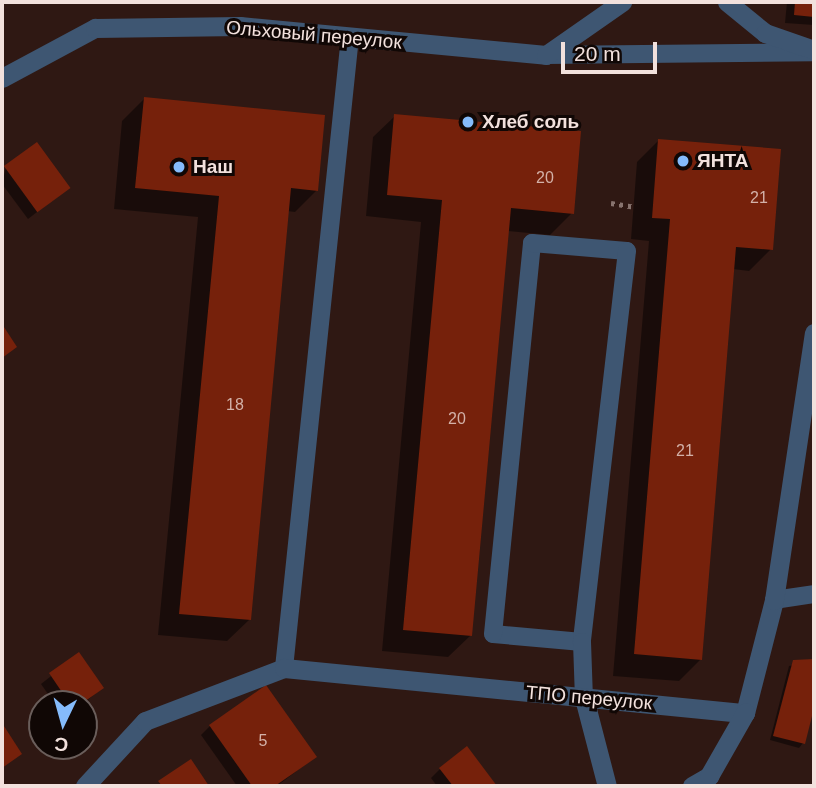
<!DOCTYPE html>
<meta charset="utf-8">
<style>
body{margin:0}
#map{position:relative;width:816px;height:788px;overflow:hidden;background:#2f1813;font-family:Helvetica,sans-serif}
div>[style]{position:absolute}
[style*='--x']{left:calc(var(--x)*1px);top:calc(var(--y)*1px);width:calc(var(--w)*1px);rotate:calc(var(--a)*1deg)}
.shadow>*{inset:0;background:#0007}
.building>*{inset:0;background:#76210b;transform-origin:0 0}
.path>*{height:4.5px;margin-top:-2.25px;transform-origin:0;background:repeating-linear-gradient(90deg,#87736e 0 3.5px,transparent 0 8.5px)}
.service>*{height:18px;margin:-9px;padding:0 9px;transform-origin:9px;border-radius:9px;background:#3e5672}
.minor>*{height:19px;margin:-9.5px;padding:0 9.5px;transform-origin:9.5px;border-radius:9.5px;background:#3e5672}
.dots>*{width:19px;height:19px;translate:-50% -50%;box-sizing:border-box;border:4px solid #100705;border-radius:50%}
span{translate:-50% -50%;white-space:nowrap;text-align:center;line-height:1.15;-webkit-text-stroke:6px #100705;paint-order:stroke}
.number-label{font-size:16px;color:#d3b1a8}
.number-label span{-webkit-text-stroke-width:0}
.street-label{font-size:19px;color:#f2e1dd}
.poi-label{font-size:19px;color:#f2e1dd;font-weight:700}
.left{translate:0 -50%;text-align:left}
.frame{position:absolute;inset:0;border:4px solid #f2e1dd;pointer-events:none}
.north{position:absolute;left:28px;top:690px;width:70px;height:70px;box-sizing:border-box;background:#100705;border:2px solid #6a5e5b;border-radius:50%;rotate:185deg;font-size:19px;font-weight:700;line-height:28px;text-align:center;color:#f2e1dd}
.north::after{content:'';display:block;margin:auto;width:24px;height:32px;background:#85bbfb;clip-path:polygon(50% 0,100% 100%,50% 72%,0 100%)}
.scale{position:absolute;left:561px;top:42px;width:96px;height:32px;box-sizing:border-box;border:4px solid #f2e1dd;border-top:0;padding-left:9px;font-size:21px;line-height:24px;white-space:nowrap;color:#f2e1dd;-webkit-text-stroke:5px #100705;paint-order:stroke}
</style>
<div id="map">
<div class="shadow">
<div style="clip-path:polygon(787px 2px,814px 2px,814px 25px,785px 23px)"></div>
<div style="clip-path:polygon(144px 99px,317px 190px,295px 212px,287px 211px,249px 620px,227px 641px,158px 635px,198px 217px,114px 209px,122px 121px)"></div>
<div style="clip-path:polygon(395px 116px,572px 213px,550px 235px,507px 231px,470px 636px,448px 657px,382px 651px,421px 222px,366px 216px,373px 137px)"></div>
<div style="clip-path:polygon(659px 140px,771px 249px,749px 271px,733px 269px,701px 659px,679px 681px,613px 676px,649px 241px,631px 239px,637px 162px)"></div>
<div style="clip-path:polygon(6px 167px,68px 188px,28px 219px,2px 184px)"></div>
<div style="clip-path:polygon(78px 655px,102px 688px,83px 704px,55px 704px,41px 684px)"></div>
<div style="clip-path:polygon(814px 661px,814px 701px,803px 743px,799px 748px,770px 740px,789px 666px)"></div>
<div style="clip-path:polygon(210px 726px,315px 757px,277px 786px,237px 786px,201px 735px)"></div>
<div style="clip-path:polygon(440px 769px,494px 785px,437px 786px,431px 778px)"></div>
</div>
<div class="building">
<div style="clip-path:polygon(795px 2px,814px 2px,814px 17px,794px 15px)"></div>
<div style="clip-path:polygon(144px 97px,325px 115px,318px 191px,291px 188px,251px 620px,179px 614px,219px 196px,135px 188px)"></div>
<div style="clip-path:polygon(394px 114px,581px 131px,574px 214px,511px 208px,472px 636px,403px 630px,442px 200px,387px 195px)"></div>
<div style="clip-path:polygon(658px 139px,781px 149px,773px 250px,736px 247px,702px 660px,634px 654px,670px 219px,652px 218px)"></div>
<div style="left:37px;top:142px;width:57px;height:41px;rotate:54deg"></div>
<div style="clip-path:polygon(2px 324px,17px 347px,2px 358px)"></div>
<div style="clip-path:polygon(79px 652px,104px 688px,81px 704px,70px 704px,49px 673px)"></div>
<div style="clip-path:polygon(814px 659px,814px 708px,805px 744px,773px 736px,793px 660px)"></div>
<div style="clip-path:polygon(266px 685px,317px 757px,275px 786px,252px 786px,209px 725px)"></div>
<div style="clip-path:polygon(2px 723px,22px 754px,2px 768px)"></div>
<div style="clip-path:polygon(467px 746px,497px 786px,453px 786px,439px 768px)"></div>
<div style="clip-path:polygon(191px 759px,209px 786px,162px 786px,158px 781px)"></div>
</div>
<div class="path">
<div style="--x:611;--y:203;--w:25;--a:9"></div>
</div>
<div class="service">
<div style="--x:546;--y:55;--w:268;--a:-0.6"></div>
<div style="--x:774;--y:600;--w:40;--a:-8.5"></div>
<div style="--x:582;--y:642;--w:89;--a:-174.9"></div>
<div style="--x:493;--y:634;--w:393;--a:-84.3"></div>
<div style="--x:532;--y:243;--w:95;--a:4.8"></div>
<div style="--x:627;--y:251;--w:394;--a:96.6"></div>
<div style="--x:582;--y:642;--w:56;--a:88"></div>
<div style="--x:284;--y:668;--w:634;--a:-84.03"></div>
</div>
<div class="minor">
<div style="--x:727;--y:2;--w:49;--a:39.2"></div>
<div style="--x:765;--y:33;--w:52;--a:19.1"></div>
<div style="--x:2;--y:78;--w:106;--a:-28.3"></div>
<div style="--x:95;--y:28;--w:145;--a:-0.8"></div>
<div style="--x:240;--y:26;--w:307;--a:5.4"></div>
<div style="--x:546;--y:55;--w:93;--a:-34.9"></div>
<div style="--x:584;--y:698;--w:91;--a:75.4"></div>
<div style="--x:85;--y:786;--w:88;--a:-47.3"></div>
<div style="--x:145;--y:721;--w:149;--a:-20.9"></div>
<div style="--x:284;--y:668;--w:463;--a:5.6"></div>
<div style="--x:745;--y:713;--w:117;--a:-75.6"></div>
<div style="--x:774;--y:600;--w:270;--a:-81.5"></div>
<div style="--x:692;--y:786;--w:20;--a:-30"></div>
<div style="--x:709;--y:776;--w:73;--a:-60.3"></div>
</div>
<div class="dots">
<div style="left:468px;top:122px;background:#85bbfb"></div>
<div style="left:683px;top:161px;background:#85bbfb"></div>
<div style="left:179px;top:167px;background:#85bbfb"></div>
</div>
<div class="number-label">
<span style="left:545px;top:178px">20</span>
<span style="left:759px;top:198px">21</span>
<span style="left:235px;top:405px">18</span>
<span style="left:457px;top:419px">20</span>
<span style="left:685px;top:451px">21</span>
<span style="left:263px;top:741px">5</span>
</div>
<div class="street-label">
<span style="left:314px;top:35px;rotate:5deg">Ольховый переулок</span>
<span style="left:589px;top:698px;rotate:5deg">ТПО переулок</span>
</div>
<div class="poi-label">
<span class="left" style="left:482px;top:122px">Хлеб соль</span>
<span class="left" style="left:697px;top:161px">ЯНТА</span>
<span class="left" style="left:193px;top:167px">Наш</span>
</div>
<div class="frame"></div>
<div class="north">С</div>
<div class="scale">20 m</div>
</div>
